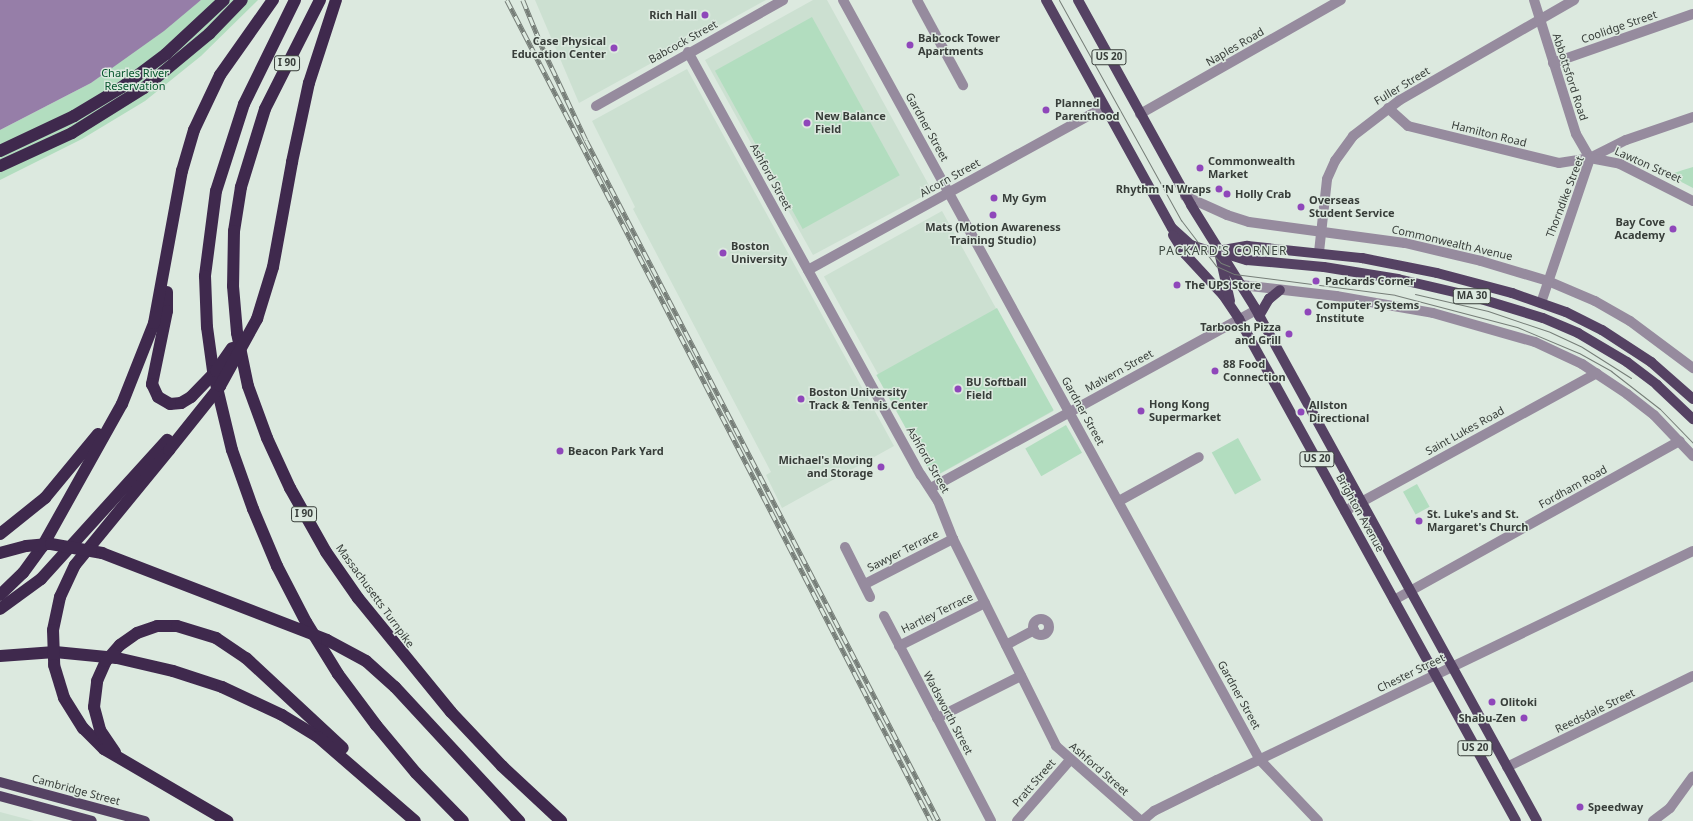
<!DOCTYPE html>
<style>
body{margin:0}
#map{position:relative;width:1693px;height:821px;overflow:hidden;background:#dce9df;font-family:"Noto Sans",sans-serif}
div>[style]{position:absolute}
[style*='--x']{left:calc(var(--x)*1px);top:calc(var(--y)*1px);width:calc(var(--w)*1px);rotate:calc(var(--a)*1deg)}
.built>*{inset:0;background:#cce0d1;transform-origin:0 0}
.green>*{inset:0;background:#b2ddbf;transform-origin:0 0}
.water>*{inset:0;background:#967ea8}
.minor>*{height:10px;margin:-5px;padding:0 5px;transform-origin:5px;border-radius:5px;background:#968b9e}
.minor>.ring{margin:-5px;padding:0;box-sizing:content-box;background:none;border:10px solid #968b9e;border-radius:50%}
.major>*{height:10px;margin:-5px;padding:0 5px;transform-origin:5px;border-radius:5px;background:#554263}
.highway>*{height:12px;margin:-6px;padding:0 6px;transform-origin:6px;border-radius:6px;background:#3f294d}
.tram>*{height:1px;margin:-0.5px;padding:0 0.5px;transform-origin:0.5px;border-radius:0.5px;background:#767e78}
.rail>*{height:4.5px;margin-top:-2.25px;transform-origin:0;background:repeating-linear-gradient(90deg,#dce9df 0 9px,#767e78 0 18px);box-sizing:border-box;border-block:1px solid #767e78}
.highway-bridge>*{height:12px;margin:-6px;padding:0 6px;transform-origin:6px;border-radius:6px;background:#3f294d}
.dots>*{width:11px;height:11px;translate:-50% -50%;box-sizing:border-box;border:2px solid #dce9df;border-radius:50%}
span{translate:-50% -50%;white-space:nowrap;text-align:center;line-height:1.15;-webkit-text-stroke:3px #dce9df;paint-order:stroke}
.shield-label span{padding:1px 3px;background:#dce9df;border:1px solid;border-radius:3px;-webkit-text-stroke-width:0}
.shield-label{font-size:10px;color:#383e3a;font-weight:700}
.poi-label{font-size:11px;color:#383e3a;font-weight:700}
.right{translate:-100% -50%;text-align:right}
.left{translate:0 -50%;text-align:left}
.street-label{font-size:11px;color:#383e3a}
.park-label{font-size:11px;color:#07562e}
.neighbourhood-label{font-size:12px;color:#3f4a42;letter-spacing:1px}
</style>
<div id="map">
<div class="built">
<div style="clip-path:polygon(535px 0,766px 0,579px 103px)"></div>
<div style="clip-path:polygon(813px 0,827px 0,931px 189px,929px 193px,813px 255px,705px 60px)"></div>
<div style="clip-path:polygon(687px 69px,894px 446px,782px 508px,766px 475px,771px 472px,633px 209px,635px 207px,592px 121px)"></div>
<div style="left:942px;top:211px;width:229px;height:135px;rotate:61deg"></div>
<div style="clip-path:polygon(0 812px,34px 821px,0 821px)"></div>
</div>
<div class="green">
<div style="clip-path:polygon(201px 0,258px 0,201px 56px,145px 101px,82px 139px,0 180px,0 130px,91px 83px)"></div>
<div style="left:812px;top:17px;width:181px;height:111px;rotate:61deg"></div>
<div style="clip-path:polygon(1693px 167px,1693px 188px,1668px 175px,1683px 170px)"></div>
<div style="left:997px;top:308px;width:117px;height:138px;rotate:61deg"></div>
<div style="left:1066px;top:425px;width:32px;height:47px;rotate:60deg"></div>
<div style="left:1238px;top:438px;width:48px;height:30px;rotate:61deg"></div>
<div style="left:1417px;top:484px;width:26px;height:16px;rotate:61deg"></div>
</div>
<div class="water">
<div style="clip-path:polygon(0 0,201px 0,164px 31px,91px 83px,0 130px)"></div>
</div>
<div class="minor">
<div style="--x:843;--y:0;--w:867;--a:61.25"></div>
<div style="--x:1260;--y:760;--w:84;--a:46.4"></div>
<div style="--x:917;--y:0;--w:97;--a:61.6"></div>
<div style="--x:1534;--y:0;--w:140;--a:72.6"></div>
<div style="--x:1576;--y:134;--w:28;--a:60"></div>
<div style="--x:688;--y:52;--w:483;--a:61.2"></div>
<div style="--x:921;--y:475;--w:31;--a:57"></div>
<div style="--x:938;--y:501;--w:41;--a:68.5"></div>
<div style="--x:953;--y:539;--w:231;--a:63.5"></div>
<div style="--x:1056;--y:746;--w:113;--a:41.4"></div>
<div style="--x:1553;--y:63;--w:148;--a:-19.3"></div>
<div style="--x:596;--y:106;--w:215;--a:-29.5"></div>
<div style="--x:1388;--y:108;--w:27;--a:42"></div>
<div style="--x:1408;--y:126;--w:155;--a:13.8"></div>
<div style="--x:1559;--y:163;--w:31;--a:-9"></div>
<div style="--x:1590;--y:158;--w:40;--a:-26.6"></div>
<div style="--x:1626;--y:140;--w:71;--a:-18.9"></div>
<div style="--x:1140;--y:114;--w:231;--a:-29.6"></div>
<div style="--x:1590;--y:158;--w:31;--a:11"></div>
<div style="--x:1620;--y:164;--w:82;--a:26.9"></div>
<div style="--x:1185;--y:196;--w:46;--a:24.3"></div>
<div style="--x:1227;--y:215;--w:23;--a:18"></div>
<div style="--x:1249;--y:222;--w:157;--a:7.7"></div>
<div style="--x:1405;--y:243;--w:78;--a:13.3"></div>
<div style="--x:1481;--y:261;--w:70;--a:16.6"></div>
<div style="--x:1548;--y:281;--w:51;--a:23.1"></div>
<div style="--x:1595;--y:301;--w:40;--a:29.7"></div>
<div style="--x:1630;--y:321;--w:79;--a:36.7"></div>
<div style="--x:1319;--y:252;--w:73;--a:-83.7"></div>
<div style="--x:1327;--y:179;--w:20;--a:-66"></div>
<div style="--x:1335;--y:161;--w:31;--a:-54"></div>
<div style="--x:1353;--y:136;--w:59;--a:-37.5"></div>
<div style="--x:1400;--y:100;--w:201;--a:-29.9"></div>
<div style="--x:808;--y:270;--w:338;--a:-28.8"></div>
<div style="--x:1241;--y:285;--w:96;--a:6.6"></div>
<div style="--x:1336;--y:296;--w:98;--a:9.9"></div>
<div style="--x:1433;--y:313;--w:106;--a:15.9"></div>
<div style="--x:1535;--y:342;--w:52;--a:25.1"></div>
<div style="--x:1582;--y:364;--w:54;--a:33.7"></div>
<div style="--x:1627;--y:394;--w:34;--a:38"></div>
<div style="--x:1654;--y:415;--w:57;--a:46.4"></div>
<div style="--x:1541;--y:303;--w:153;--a:-71.3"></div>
<div style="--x:931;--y:488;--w:371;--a:-28.7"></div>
<div style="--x:1119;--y:501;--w:91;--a:-28.8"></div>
<div style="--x:1345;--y:511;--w:287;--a:-28.7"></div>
<div style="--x:845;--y:547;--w:56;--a:63.4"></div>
<div style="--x:865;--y:584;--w:99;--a:-27.1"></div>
<div style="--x:1394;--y:600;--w:327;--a:-29.1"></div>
<div style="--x:884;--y:616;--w:231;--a:62.4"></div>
<div class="ring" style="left:1033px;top:619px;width:6px;height:6px"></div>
<div style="--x:1006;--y:645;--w:32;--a:-28"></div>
<div style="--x:899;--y:646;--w:96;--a:-26.6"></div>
<div style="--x:937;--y:718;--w:94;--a:-26.6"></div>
<div style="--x:1507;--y:767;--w:207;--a:-26.1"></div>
<div style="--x:1017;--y:821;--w:81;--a:-49"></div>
<div style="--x:1142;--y:821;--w:16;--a:-40"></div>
<div style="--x:1154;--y:811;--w:70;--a:-26.2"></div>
<div style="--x:1217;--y:780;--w:528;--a:-25.69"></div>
<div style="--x:1653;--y:821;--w:21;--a:-37"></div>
<div style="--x:1670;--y:808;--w:39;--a:-54"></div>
</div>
<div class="major">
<div style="--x:1046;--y:0;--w:260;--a:61.1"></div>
<div style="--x:1172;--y:228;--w:25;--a:42"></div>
<div style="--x:1191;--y:245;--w:22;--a:18"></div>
<div style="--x:1212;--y:252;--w:36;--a:-10"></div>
<div style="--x:1247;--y:246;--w:116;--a:6"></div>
<div style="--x:1362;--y:258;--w:76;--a:11.3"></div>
<div style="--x:1437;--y:273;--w:78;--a:14.9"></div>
<div style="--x:1512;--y:293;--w:57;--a:19.4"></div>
<div style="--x:1566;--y:312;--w:40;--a:26.6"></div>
<div style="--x:1602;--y:330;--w:59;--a:33.1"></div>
<div style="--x:1651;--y:362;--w:56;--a:41.4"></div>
<div style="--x:1078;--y:0;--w:234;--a:61.1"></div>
<div style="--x:1191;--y:205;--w:121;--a:58.1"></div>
<div style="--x:1255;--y:308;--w:585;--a:61.2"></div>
<div style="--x:1173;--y:235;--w:22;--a:58"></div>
<div style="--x:1185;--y:254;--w:56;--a:47.2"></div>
<div style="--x:1223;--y:295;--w:29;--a:56"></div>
<div style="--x:1239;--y:319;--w:573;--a:61.11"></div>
<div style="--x:1220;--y:252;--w:28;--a:17"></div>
<div style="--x:1247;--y:260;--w:77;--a:5.2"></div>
<div style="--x:1324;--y:267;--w:75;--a:9.2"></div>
<div style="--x:1398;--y:279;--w:75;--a:13.1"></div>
<div style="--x:1471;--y:296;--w:75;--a:17"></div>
<div style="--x:1543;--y:318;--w:38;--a:23"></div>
<div style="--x:1578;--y:333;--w:57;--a:30.6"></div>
<div style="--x:1627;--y:362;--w:38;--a:37"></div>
<div style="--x:1657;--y:385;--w:50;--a:43.4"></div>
<div style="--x:1220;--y:256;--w:46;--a:77.5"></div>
<div style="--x:1259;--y:316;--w:20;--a:-60"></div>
<div style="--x:1269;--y:299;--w:14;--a:-39"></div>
<div style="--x:0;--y:782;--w:150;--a:15.1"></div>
<div style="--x:0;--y:796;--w:95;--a:15.2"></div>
</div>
<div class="highway">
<div style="--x:295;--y:0;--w:116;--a:116.1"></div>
<div style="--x:244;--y:104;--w:91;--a:107.8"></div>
<div style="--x:216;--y:191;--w:86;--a:97.4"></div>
<div style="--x:205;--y:276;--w:51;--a:87.8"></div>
<div style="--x:207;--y:327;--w:44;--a:82.2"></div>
<div style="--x:213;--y:371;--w:81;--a:76.5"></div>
<div style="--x:232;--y:450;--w:63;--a:70.4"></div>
<div style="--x:253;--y:509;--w:62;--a:67.2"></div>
<div style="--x:277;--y:566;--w:63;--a:62.6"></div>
<div style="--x:306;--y:622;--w:61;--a:58.4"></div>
<div style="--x:338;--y:674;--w:64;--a:53.3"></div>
<div style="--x:376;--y:725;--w:62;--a:50.2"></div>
<div style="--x:416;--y:773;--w:67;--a:45.6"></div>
<div style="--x:320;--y:0;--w:122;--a:116.8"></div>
<div style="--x:265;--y:109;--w:82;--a:107.1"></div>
<div style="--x:241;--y:187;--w:45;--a:99"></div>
<div style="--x:234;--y:231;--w:55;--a:91"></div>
<div style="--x:233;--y:286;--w:47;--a:85.1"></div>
<div style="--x:237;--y:333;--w:54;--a:78.3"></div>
<div style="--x:248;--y:386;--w:55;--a:69.9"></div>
<div style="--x:267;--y:438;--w:55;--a:65.3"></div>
<div style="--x:290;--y:488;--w:73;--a:60.6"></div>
<div style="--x:326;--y:552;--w:56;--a:55.2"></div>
<div style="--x:358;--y:598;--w:147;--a:50.8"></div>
<div style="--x:451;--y:712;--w:74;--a:46.6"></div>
<div style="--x:502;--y:766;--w:81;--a:43"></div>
<div style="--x:0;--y:151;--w:82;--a:-25.3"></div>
<div style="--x:74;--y:116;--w:56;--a:-31.1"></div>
<div style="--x:122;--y:87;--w:55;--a:-36.9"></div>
<div style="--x:166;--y:54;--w:79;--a:-43"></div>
<div style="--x:292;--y:162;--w:81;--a:-77.9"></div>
<div style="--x:309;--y:83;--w:87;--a:-72"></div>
<div style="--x:0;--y:166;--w:79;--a:-24.6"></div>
<div style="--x:72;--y:133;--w:85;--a:-32"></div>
<div style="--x:144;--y:88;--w:85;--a:-39.7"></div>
<div style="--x:209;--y:34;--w:47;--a:-45.9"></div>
<div style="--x:167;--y:292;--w:19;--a:90"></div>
<div style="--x:167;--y:311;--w:75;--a:101.6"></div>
<div style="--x:152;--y:384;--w:14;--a:65"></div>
<div style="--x:158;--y:397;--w:14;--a:30"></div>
<div style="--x:0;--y:534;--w:58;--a:-38.7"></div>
<div style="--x:45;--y:498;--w:83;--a:-50.4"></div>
<div style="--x:0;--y:595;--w:32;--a:-44"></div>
<div style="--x:23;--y:573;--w:32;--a:-54"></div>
<div style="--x:42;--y:547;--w:164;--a:-60.8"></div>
<div style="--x:122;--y:404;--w:87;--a:-68.4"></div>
<div style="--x:154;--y:323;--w:155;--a:-79.6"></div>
<div style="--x:182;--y:171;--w:43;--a:-73.7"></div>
<div style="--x:194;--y:130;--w:61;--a:-64.7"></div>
<div style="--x:220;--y:75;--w:92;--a:-54.8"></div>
<div style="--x:0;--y:609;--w:51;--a:-36.2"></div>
<div style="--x:41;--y:579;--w:188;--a:-47.8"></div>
<div style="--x:53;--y:630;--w:34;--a:-78"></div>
<div style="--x:60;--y:597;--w:35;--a:-65"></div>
<div style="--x:75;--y:565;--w:149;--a:-50.7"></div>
<div style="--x:137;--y:633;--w:21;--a:-19"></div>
<div style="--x:157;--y:626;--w:20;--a:0"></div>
<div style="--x:177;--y:626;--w:41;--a:17.1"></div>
<div style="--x:216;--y:638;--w:36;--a:34"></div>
<div style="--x:246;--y:658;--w:132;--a:42.9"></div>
<div style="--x:0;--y:656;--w:55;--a:-4.2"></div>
<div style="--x:55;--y:652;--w:62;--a:5.5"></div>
<div style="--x:117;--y:658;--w:57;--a:13.1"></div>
<div style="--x:173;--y:671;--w:52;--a:18.1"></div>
<div style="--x:222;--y:687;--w:66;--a:25"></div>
<div style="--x:282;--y:715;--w:42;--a:31.4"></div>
<div style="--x:318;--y:737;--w:128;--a:40.9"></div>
<div style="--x:395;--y:687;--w:183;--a:47.2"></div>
<div style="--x:64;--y:698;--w:36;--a:58"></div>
<div style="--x:83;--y:728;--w:30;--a:45"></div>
<div style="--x:104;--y:749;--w:143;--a:30.3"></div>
<div style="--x:94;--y:707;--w:24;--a:75"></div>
<div style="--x:100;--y:730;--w:27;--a:56"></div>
</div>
<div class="tram">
<div style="--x:1059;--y:0;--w:252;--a:61"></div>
<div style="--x:1181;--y:220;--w:58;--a:52.7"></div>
<div style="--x:1216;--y:266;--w:20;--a:24"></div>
<div style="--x:1234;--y:274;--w:162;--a:7.4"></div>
<div style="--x:1395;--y:295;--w:126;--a:14.7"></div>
<div style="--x:1517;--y:327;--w:67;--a:22.8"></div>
<div style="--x:1579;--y:353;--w:37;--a:29"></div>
<div style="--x:1611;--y:371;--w:62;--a:37.8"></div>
<div style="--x:1660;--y:409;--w:47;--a:45.9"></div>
<div style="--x:1206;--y:247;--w:22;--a:47"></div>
<div style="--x:1221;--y:263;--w:9;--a:21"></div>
<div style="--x:1415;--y:294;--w:75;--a:13.1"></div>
<div style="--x:1488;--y:311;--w:65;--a:18.7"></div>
<div style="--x:1550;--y:332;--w:35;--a:25"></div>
<div style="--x:1582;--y:347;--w:58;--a:32.3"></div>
</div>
<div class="rail">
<div style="--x:507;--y:0;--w:924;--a:62.69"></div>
<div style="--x:523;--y:0;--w:55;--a:67.6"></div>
<div style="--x:544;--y:51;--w:98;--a:64.7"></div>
<div style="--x:586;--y:140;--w:767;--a:62.6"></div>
</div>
<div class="highway-bridge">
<div style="--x:170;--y:404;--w:11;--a:-5"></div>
<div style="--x:181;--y:403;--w:12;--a:-31"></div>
<div style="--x:191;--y:397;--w:36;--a:-46"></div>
<div style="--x:216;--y:371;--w:28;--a:-55"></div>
<div style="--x:169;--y:450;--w:82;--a:-51.4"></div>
<div style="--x:220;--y:386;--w:77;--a:-61.1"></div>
<div style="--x:257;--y:319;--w:54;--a:-72.9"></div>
<div style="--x:273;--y:267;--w:107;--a:-79.7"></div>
<div style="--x:0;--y:553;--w:27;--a:-15"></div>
<div style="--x:26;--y:546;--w:25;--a:-5"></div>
<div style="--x:51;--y:544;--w:52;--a:10"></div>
<div style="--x:102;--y:553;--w:241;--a:21.1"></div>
<div style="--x:327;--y:640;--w:44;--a:28.3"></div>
<div style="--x:366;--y:661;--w:39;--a:42"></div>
<div style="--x:53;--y:630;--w:35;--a:88"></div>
<div style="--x:54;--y:665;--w:34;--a:73"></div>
<div style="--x:94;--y:707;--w:26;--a:-83"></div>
<div style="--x:97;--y:681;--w:22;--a:-66"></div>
<div style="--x:106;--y:661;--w:21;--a:-49"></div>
<div style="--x:120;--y:645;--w:21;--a:-35"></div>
</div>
<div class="dots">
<div style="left:705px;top:15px;background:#8f47ba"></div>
<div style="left:910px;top:45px;background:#8f47ba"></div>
<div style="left:614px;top:48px;background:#8f47ba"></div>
<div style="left:1046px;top:110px;background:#8f47ba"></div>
<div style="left:807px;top:123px;background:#8f47ba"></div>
<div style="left:1200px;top:168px;background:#8f47ba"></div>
<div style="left:1219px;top:189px;background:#8f47ba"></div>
<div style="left:1227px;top:194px;background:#8f47ba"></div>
<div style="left:994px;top:198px;background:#8f47ba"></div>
<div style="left:1301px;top:207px;background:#8f47ba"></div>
<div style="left:993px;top:215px;background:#8f47ba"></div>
<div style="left:1673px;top:229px;background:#8f47ba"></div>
<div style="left:723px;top:253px;background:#8f47ba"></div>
<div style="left:1316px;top:281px;background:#8f47ba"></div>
<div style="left:1177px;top:285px;background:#8f47ba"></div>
<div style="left:1308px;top:312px;background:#8f47ba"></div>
<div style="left:1289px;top:334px;background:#8f47ba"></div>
<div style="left:1215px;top:371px;background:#8f47ba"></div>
<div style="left:958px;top:389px;background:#8f47ba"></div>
<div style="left:801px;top:399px;background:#8f47ba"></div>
<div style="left:1141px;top:411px;background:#8f47ba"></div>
<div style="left:1301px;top:412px;background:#8f47ba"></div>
<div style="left:560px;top:451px;background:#8f47ba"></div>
<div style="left:881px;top:467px;background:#8f47ba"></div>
<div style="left:1419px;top:521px;background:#8f47ba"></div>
<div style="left:1492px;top:702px;background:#8f47ba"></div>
<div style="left:1524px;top:718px;background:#8f47ba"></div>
<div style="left:1580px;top:807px;background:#8f47ba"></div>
</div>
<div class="shield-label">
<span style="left:1109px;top:57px">US 20</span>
<span style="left:287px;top:63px">I 90</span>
<span style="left:1472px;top:296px">MA 30</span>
<span style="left:1317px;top:459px">US 20</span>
<span style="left:304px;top:514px">I 90</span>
<span style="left:1475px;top:748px">US 20</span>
</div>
<div class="poi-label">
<span class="right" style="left:697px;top:15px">Rich Hall</span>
<span class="left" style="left:918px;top:45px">Babcock Tower<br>Apartments</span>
<span class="right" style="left:606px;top:48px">Case Physical<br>Education Center</span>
<span class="left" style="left:1055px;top:110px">Planned<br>Parenthood</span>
<span class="left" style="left:815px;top:123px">New Balance<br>Field</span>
<span class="left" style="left:1208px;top:168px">Commonwealth<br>Market</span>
<span class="right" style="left:1211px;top:189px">Rhythm 'N Wraps</span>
<span class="left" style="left:1235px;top:194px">Holly Crab</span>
<span class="left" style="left:1002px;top:198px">My Gym</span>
<span class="left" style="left:1309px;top:207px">Overseas<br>Student Service</span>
<span class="right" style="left:1665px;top:229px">Bay Cove<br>Academy</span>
<span style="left:993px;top:234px">Mats (Motion Awareness<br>Training Studio)</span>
<span class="left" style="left:731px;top:253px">Boston<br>University</span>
<span class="left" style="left:1325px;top:281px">Packards Corner</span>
<span class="left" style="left:1185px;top:285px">The UPS Store</span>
<span class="left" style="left:1316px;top:312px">Computer Systems<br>Institute</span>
<span class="right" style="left:1281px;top:334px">Tarboosh Pizza<br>and Grill</span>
<span class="left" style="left:1223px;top:371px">88 Food<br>Connection</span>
<span class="left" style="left:966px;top:389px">BU Softball<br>Field</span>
<span class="left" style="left:809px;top:399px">Boston University<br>Track &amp; Tennis Center</span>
<span class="left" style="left:1149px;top:411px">Hong Kong<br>Supermarket</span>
<span class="left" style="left:1309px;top:412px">Allston<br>Directional</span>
<span class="left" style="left:568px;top:451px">Beacon Park Yard</span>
<span class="right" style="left:873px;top:467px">Michael's Moving<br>and Storage</span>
<span class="left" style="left:1427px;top:521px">St. Luke's and St.<br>Margaret's Church</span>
<span class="left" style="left:1500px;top:702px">Olitoki</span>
<span class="right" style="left:1516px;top:718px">Shabu-Zen</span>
<span class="left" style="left:1588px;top:807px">Speedway</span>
</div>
<div class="street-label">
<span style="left:1619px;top:27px;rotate:-19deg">Coolidge Street</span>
<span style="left:683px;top:42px;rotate:-29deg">Babcock Street</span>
<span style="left:1235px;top:47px;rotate:-30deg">Naples Road</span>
<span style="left:1570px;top:77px;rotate:72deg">Abbottsford Road</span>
<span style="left:1402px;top:86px;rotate:-31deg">Fuller Street</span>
<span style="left:927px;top:127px;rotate:61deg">Gardner Street</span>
<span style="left:1489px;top:134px;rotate:14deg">Hamilton Road</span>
<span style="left:1648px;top:165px;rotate:24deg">Lawton Street</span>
<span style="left:771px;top:177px;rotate:61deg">Ashford Street</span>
<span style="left:950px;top:178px;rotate:-29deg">Alcorn Street</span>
<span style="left:1565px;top:197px;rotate:-69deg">Thorndike Street</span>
<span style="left:1452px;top:243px;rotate:13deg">Commonwealth Avenue</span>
<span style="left:1119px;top:371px;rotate:-29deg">Malvern Street</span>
<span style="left:1083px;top:411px;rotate:61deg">Gardner Street</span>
<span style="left:1465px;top:431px;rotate:-29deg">Saint Lukes Road</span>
<span style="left:928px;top:460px;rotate:60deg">Ashford Street</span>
<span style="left:1573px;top:487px;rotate:-29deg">Fordham Road</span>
<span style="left:1360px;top:513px;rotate:61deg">Brighton Avenue</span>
<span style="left:903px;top:551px;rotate:-27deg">Sawyer Terrace</span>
<span style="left:375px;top:596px;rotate:54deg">Massachusetts Turnpike</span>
<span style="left:937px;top:613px;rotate:-26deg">Hartley Terrace</span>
<span style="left:1411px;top:673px;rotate:-26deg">Chester Street</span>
<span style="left:1239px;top:695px;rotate:61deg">Gardner Street</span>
<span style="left:1595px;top:711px;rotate:-26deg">Reedsdale Street</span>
<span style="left:948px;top:713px;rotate:62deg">Wadsworth Street</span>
<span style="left:1099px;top:769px;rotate:41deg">Ashford Street</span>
<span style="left:1034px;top:783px;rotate:-49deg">Pratt Street</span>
<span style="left:76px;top:790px;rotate:15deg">Cambridge Street</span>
</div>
<div class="park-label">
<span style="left:135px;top:80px">Charles River<br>Reservation</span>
</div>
<div class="neighbourhood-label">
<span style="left:1223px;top:251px">PACKARD'S CORNER</span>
</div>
</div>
